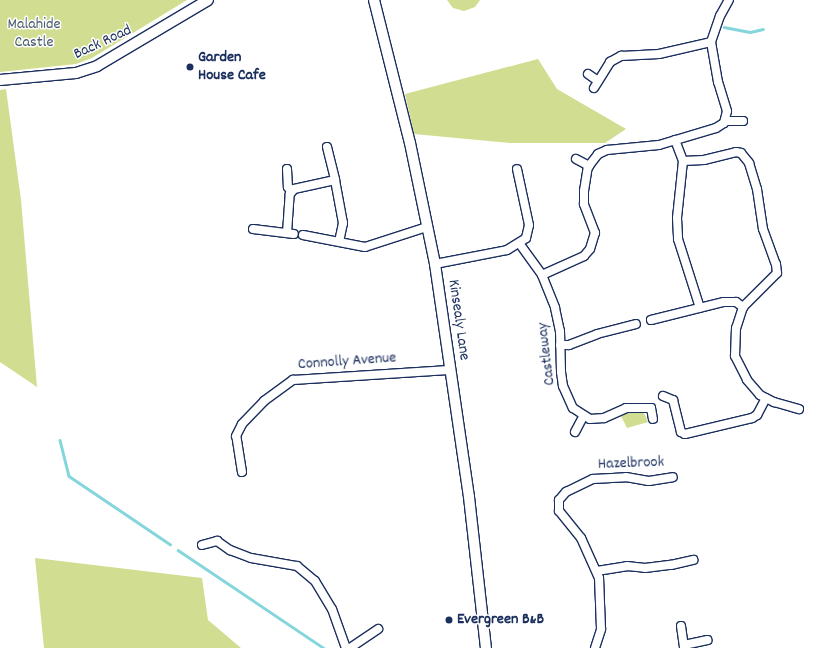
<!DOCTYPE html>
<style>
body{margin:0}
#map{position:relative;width:840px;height:648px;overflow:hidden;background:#fff;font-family:Dekko,sans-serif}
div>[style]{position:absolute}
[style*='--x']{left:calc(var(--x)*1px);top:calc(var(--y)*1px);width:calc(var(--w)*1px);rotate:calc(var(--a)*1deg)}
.green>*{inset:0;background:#d1dd90}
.stream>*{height:2.5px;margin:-1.25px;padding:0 1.25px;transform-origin:1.25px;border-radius:1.25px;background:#85d6dc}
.roads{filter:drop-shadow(1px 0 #1b2f5e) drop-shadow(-1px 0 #1b2f5e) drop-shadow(0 1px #1b2f5e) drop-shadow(0 -1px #1b2f5e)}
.minor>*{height:8px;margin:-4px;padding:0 4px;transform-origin:4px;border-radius:4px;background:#fff}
.tertiary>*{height:10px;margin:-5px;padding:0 5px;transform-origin:5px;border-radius:5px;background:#fff}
.dots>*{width:11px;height:11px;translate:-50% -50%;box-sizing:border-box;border:2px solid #fff;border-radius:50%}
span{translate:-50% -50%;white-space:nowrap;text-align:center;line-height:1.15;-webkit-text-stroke:3px #fff;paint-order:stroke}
.park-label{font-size:16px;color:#485a6a}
.street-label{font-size:16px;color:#1b2f5e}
.poi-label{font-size:16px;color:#1b2f5e;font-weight:700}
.left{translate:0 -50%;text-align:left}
</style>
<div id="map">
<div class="green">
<div style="clip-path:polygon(0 0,187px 0,92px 58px,76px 64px,0 72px)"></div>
<div style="clip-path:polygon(447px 0,480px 0,475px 7px,464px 11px,453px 8px)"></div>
<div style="clip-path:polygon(538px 59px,557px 89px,626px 129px,605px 143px,511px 143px,414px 134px,405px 94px)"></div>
<div style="clip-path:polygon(6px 89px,21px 200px,37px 387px,0 362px,0 90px)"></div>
<div style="clip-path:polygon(630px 411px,644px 413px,648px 422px,627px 428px,620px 414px)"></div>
<div style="clip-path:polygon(35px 558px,202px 578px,208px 620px,241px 648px,44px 648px)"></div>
</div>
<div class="stream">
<div style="--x:724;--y:27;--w:26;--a:11"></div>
<div style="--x:750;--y:32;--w:13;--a:-13"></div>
<div style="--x:60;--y:440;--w:37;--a:76"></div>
<div style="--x:69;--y:476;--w:122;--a:34"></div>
<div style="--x:178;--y:550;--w:176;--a:33.9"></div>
</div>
<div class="roads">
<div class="minor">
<div style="--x:588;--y:74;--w:12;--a:35"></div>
<div style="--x:594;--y:88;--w:31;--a:-58"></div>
<div style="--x:610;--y:62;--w:13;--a:-29"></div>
<div style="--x:621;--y:56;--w:38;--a:-3"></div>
<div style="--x:659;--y:54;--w:53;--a:-13"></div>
<div style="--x:725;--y:121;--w:18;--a:0"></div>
<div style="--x:675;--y:140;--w:22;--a:69"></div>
<div style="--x:683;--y:161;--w:57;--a:96"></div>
<div style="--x:677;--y:218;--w:21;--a:87"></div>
<div style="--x:678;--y:239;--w:72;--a:72.3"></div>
<div style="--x:327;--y:147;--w:34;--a:76"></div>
<div style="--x:576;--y:159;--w:15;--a:28"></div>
<div style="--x:683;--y:161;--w:21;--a:-3"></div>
<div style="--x:704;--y:160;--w:33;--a:-14"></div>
<div style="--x:736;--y:152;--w:5;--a:11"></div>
<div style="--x:741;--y:153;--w:13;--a:51"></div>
<div style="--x:749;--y:163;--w:27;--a:73"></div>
<div style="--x:757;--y:189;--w:40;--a:81.5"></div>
<div style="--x:763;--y:229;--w:37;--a:70"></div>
<div style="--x:776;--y:264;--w:9;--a:84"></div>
<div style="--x:777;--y:273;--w:48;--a:135"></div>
<div style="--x:743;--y:307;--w:22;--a:108"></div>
<div style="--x:736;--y:328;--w:28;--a:92"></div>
<div style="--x:735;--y:356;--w:27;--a:63"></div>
<div style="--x:747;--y:380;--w:20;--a:49"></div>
<div style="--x:760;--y:395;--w:16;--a:27"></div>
<div style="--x:774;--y:402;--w:26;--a:16"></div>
<div style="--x:287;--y:169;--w:18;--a:87"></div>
<div style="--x:288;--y:187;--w:6;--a:51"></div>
<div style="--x:253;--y:229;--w:41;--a:7"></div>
<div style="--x:287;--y:233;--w:39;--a:-86"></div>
<div style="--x:290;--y:194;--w:6;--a:-51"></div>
<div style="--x:294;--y:189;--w:42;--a:-12.4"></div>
<div style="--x:335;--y:180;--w:44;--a:79.5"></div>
<div style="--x:343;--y:223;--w:19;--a:102"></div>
<div style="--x:303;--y:235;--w:63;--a:11"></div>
<div style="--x:365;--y:247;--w:65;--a:-17.9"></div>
<div style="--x:519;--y:243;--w:39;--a:54"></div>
<div style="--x:542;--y:275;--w:35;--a:68"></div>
<div style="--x:555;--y:308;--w:24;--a:78"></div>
<div style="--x:560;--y:331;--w:41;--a:88.6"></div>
<div style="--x:561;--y:372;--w:14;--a:82"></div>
<div style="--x:563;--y:386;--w:24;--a:66"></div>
<div style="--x:573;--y:408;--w:20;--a:33"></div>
<div style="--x:590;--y:419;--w:14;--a:-4"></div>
<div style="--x:604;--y:418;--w:24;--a:-24"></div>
<div style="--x:626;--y:408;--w:25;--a:0"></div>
<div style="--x:651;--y:408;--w:11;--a:80"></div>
<div style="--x:435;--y:264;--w:73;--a:-11"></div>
<div style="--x:507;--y:250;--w:22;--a:-32"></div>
<div style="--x:526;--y:238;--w:13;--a:-77"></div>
<div style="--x:529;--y:225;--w:57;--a:-102.1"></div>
<div style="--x:542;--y:275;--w:46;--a:-24.3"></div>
<div style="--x:584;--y:256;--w:9;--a:-49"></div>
<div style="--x:590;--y:249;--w:17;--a:-73"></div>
<div style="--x:595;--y:233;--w:31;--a:-111"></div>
<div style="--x:584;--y:204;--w:13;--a:-90"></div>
<div style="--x:584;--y:191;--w:24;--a:-81"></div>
<div style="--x:588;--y:167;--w:16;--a:-52"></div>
<div style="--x:598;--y:154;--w:10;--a:-24"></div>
<div style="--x:607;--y:150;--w:52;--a:-5.5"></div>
<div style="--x:659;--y:145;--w:59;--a:-16.6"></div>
<div style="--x:716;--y:128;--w:9;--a:-32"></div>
<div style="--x:724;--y:123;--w:12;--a:-76"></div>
<div style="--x:727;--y:111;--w:30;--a:-107"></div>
<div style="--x:718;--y:82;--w:41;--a:-99.9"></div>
<div style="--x:711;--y:42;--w:28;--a:-71"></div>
<div style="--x:720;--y:16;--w:18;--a:-61"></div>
<div style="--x:651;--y:320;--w:75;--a:-13.9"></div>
<div style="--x:724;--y:302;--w:12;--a:0"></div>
<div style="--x:736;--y:302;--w:9;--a:36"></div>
<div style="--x:560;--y:345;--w:9;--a:0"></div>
<div style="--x:569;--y:345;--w:30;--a:-21"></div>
<div style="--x:597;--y:334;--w:40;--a:-14.4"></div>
<div style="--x:663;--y:396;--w:11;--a:22"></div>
<div style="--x:673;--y:400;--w:33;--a:76"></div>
<div style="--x:681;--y:432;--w:4;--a:27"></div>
<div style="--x:685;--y:434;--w:69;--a:-13.4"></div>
<div style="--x:752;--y:418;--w:6;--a:-31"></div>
<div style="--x:757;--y:415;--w:19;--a:-62"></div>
<div style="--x:575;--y:432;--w:17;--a:-62"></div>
<div style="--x:242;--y:472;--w:36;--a:-99"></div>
<div style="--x:236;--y:436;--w:13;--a:-63"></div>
<div style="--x:242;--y:424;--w:32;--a:-46"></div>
<div style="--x:264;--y:401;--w:36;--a:-36"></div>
<div style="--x:293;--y:380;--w:156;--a:-3.7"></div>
<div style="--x:202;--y:545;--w:16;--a:-15"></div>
<div style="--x:217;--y:541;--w:16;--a:35"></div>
<div style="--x:230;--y:550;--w:22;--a:21"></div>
<div style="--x:251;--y:558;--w:47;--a:9.9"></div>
<div style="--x:297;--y:566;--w:23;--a:40"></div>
<div style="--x:315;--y:581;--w:33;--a:59"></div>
<div style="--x:332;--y:609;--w:41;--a:70.3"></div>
<div style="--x:597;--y:571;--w:30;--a:-9"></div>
<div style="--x:627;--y:566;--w:18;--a:6"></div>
<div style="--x:645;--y:568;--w:26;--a:-7"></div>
<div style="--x:671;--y:565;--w:23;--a:-13"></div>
<div style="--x:681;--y:626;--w:22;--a:82"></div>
<div style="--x:684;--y:645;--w:24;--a:-12"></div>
<div style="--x:350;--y:648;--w:34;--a:-34"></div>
<div style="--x:595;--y:648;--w:20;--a:-72"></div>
<div style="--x:601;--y:629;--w:51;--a:-92.2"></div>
<div style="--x:599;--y:578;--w:44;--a:-114.2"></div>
<div style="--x:581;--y:538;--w:35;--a:-129"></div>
<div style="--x:559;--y:511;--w:11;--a:-90"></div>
<div style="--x:559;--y:500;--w:11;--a:-49"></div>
<div style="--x:566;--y:492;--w:30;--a:-26"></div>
<div style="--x:593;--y:479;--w:33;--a:-3"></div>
<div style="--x:626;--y:477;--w:23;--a:10"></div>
<div style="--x:649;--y:481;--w:24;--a:-9"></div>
</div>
<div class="tertiary">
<div style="--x:374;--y:0;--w:147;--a:75.9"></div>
<div style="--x:410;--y:143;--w:124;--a:78.3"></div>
<div style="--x:435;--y:264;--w:235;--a:81.7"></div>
<div style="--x:469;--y:497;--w:152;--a:83.6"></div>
<div style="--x:0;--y:80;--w:76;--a:-5.3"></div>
<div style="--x:76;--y:73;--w:22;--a:-18"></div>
<div style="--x:97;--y:66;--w:129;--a:-30.7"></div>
</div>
</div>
<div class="dots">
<div style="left:190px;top:67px;background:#1b2f5e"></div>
<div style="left:449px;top:620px;background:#1b2f5e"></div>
</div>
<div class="park-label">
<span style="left:34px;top:34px">Malahide<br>Castle</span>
</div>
<div class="street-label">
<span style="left:103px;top:43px;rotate:-25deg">Back Road</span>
<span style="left:458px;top:320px;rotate:82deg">Kinsealy Lane</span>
<span style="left:547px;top:354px;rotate:-97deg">Castleway</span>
<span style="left:347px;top:362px;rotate:-4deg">Connolly Avenue</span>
<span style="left:631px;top:464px;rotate:-2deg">Hazelbrook</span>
</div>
<div class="poi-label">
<span class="left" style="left:198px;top:67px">Garden<br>House Cafe</span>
<span class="left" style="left:457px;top:620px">Evergreen B&amp;B</span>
</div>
</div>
